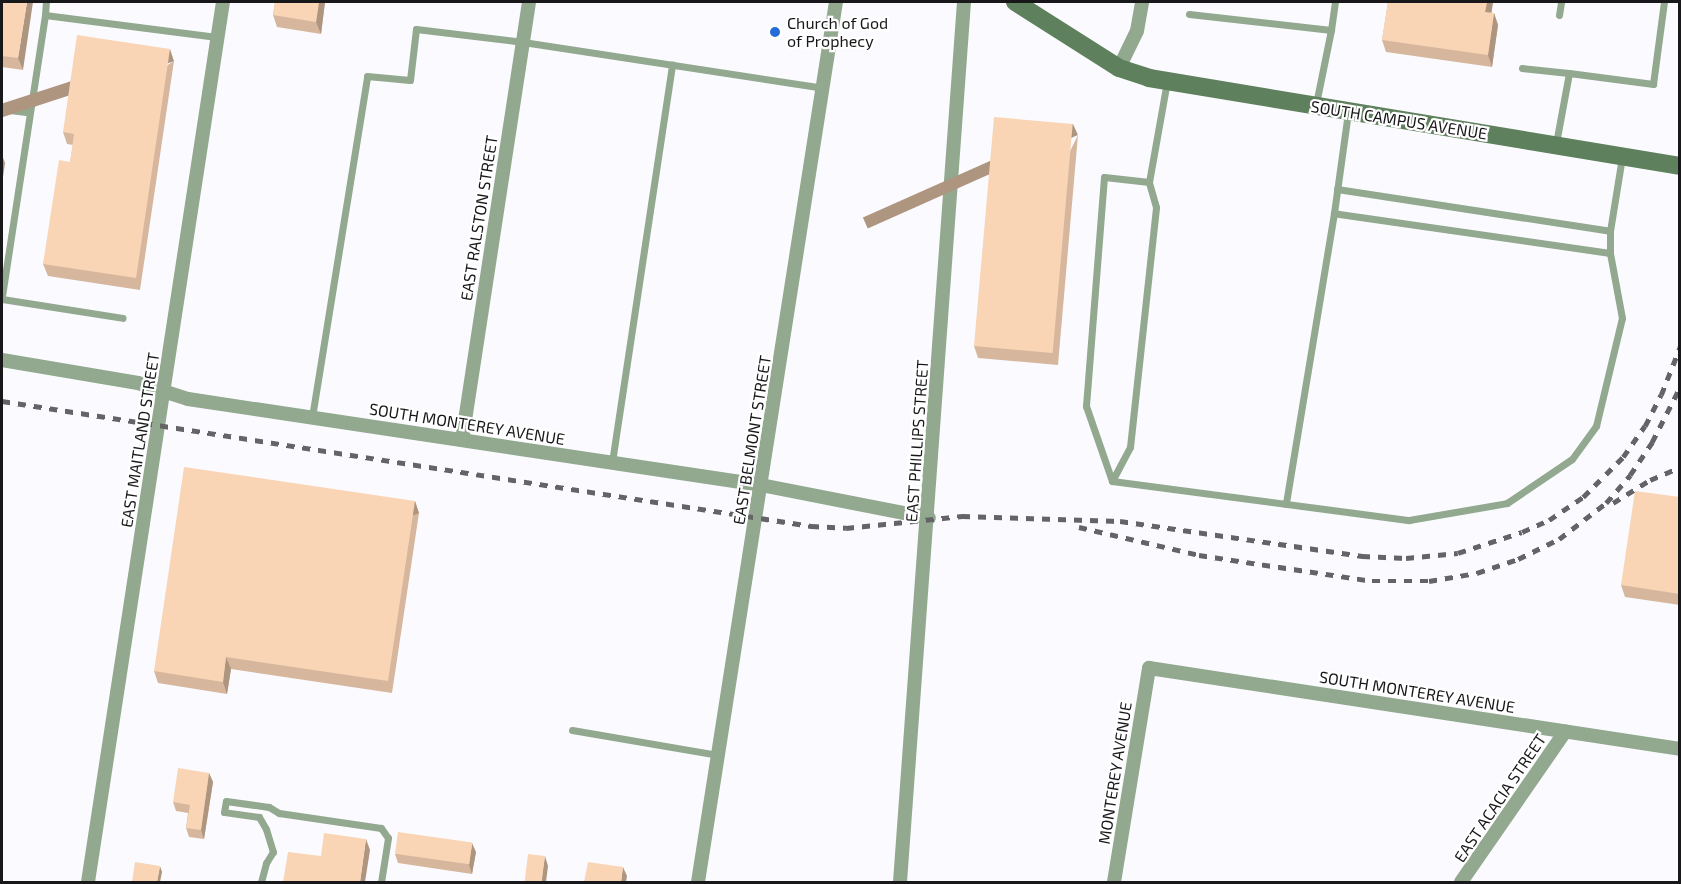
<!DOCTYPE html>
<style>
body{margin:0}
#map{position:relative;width:1681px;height:884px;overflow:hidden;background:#fbfbff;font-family:"Exo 2",sans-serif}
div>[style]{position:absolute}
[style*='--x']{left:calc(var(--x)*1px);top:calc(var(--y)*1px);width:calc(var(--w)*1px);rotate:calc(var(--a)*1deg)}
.lane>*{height:7px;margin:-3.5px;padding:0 3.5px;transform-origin:3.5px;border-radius:3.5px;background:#92a88f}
.street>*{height:14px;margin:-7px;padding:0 7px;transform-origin:7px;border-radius:7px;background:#92a88f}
.secondary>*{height:18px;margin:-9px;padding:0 9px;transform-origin:9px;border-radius:9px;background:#5f805c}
.rail>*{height:4.5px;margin-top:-2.25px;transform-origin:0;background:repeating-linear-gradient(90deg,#646467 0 8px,transparent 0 16px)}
.wall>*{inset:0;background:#d6b79d}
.shaded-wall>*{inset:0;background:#ae957f;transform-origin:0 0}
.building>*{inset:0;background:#f9d5b6;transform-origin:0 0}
.dots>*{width:16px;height:16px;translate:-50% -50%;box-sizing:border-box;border:3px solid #fff;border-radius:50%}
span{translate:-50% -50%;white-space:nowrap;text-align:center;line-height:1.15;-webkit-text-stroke:4.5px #fff;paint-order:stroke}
.poi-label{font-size:16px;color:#18181b}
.left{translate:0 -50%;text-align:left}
.street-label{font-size:16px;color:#18181b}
.frame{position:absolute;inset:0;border:3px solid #18181b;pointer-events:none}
</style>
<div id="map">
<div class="lane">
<div style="--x:1189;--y:14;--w:143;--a:6.4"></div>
<div style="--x:1331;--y:30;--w:76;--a:101.5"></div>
<div style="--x:45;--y:15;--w:13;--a:-86"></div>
<div style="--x:1559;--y:15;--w:13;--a:-81"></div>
<div style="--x:1331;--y:30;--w:28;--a:-82"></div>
<div style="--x:1522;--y:68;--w:47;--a:6.1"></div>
<div style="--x:1569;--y:73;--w:71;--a:100.5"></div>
<div style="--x:1569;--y:73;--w:85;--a:7.5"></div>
<div style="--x:1653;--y:84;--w:83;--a:-82.4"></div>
<div style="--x:1167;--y:81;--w:103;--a:100.1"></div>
<div style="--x:1149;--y:182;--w:45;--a:-173.7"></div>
<div style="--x:1104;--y:177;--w:230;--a:94.5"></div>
<div style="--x:1086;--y:406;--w:79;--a:70.9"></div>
<div style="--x:1112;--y:481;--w:300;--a:7.5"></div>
<div style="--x:1409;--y:520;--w:99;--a:-9.8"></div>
<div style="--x:1507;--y:503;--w:78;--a:-34.1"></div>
<div style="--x:1572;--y:459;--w:41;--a:-54"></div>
<div style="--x:1596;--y:426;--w:111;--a:-76.5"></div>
<div style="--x:1622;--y:318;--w:66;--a:-100.5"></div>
<div style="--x:1610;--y:253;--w:279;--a:-171.8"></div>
<div style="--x:1334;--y:213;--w:295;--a:99.4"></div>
<div style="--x:2;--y:109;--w:26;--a:7"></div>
<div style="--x:1337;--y:189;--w:276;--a:8.7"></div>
<div style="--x:1610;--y:231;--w:75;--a:-80.8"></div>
<div style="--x:1334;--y:213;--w:102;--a:-82.1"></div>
<div style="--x:1610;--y:253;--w:22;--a:-90"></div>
<div style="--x:2;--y:296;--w:284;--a:-81.3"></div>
<div style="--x:45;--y:15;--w:173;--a:7.3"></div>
<div style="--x:2;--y:299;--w:122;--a:8.9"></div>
<div style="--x:312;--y:417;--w:345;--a:-80.8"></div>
<div style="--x:367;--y:76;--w:43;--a:5.3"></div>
<div style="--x:410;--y:80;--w:51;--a:-83.3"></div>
<div style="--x:416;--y:29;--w:108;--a:6.9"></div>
<div style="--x:523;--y:42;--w:303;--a:8.7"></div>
<div style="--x:612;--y:462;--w:402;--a:-81.4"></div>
<div style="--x:1112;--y:481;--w:38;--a:-62"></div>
<div style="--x:1130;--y:447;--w:241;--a:-83.8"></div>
<div style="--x:1156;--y:207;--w:26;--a:-106"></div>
<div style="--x:572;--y:730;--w:149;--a:9.7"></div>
<div style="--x:261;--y:882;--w:20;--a:-75"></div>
<div style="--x:266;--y:863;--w:13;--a:-58"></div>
<div style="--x:273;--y:852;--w:24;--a:-107"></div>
<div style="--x:266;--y:829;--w:14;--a:-120"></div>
<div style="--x:259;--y:817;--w:35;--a:-172"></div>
<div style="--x:224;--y:812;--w:11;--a:-80"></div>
<div style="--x:226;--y:801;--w:43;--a:7.9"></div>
<div style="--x:269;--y:807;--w:12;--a:31"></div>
<div style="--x:279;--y:813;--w:103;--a:8.4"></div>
<div style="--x:381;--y:828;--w:12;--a:55"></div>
<div style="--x:388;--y:838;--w:45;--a:99"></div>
</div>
<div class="street">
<div style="--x:1119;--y:68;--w:41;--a:-64.1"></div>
<div style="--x:1137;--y:31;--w:29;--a:-80"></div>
<div style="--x:2;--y:360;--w:138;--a:9.6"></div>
<div style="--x:138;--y:383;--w:52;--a:17.7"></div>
<div style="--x:188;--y:399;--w:579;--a:8.54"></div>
<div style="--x:761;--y:485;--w:171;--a:11.1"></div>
<div style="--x:462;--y:440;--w:443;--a:-81.3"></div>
<div style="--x:88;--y:882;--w:890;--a:-81.28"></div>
<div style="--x:698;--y:882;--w:891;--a:-81.09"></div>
<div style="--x:900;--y:882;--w:882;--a:-85.84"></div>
<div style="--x:1114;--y:882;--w:217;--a:-80.7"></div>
<div style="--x:1149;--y:668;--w:537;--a:8.67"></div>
<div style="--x:1461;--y:882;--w:183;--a:-55.3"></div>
</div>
<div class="secondary">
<div style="--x:1015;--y:2;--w:123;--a:32.4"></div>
<div style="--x:1119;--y:68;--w:32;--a:18"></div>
<div style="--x:1149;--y:78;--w:538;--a:9.41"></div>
</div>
<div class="rail">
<div style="--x:2;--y:401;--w:819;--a:8.78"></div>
<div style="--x:811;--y:526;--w:35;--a:3"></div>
<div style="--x:846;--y:528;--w:117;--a:-5.9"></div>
<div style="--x:962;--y:516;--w:158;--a:1.8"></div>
<div style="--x:1120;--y:521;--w:245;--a:8.2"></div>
<div style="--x:1362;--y:556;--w:44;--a:2.6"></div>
<div style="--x:1406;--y:558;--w:52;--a:-5.5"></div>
<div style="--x:1458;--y:553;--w:67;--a:-18.2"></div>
<div style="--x:1522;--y:532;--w:30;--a:-24"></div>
<div style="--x:1549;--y:520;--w:41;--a:-34.1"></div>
<div style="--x:1583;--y:497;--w:57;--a:-45"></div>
<div style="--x:1623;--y:457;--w:38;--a:-55"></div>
<div style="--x:1645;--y:426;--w:35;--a:-63"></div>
<div style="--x:1661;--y:395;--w:52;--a:-68.4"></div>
<div style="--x:1613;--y:503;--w:44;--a:-31.9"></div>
<div style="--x:1650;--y:480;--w:33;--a:-23"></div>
<div style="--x:1079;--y:527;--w:123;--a:13.1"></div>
<div style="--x:1199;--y:555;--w:175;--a:8.5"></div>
<div style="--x:1372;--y:581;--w:57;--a:0"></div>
<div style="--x:1429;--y:581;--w:49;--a:-9.5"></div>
<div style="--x:1477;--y:573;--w:43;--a:-18.9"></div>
<div style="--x:1518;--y:559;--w:46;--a:-26"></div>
<div style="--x:1559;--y:539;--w:59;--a:-37.5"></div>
<div style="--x:1606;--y:503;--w:37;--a:-49"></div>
<div style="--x:1630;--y:475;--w:40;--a:-56"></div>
<div style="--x:1652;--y:442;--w:62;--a:-63"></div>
</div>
<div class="wall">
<div style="clip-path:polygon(2px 2px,23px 70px,2px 67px)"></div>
<div style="clip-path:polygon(275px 2px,325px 2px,321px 34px,277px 27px,273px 15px)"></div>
<div style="clip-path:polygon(1388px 2px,1493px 2px,1491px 13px,1494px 13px,1498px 25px,1492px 67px,1386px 52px,1382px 40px)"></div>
<div style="clip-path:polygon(174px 61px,140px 290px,48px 276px,43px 264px,70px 162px,73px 145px,67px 144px,63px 132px)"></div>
<div style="clip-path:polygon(1078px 135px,1058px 365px,978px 358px,974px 346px)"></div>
<div style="clip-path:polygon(1680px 497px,1680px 605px,1625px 597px,1621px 585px)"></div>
<div style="clip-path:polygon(415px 501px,419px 513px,392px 693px,231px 669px,227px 694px,158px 683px,154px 671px)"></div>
<div style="clip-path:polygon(209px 773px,213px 782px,204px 839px,189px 837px,186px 828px,188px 813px,176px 811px,173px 802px)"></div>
<div style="clip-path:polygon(476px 852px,472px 874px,398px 863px,395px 854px)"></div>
</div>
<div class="shaded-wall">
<div style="clip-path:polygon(27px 2px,33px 2px,23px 70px,18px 58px)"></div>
<div style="clip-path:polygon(319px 2px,325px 2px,321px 34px,316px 22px)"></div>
<div style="clip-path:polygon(1487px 2px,1493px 2px,1490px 24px,1485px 12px)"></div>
<div style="clip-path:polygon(1494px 13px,1498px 25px,1492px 67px,1488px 55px)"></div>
<div style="left:170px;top:49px;width:13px;height:232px;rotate:72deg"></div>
<div style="left:1073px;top:124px;width:12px;height:230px;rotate:66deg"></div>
<div style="clip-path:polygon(2px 155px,5px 163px,2px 184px)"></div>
<div style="left:415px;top:501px;width:13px;height:182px;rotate:72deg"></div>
<div style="clip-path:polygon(226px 657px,231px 669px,227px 694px,223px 682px)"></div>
<div style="clip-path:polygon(209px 773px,213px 782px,204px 839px,201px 830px)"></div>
<div style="clip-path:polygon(366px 839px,370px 850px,365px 882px,360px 882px)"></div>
<div style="clip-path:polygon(472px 843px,476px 852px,472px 874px,469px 865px)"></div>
<div style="clip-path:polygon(545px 856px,548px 866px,546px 882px,541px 882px)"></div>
<div style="clip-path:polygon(160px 866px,162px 872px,160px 882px,157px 882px)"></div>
<div style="clip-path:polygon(623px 867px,627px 876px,626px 882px,621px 882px)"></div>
</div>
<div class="building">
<div style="clip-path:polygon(2px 2px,27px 2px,18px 58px,2px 56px)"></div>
<div style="clip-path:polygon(275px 2px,319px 2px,316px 22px,273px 15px)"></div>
<div style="clip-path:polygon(1388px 2px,1487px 2px,1485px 12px,1494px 13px,1488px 55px,1382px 40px)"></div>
<div style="clip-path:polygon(77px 35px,170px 49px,136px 278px,43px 264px,59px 160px,70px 162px,74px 134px,63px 132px)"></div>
<div style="left:994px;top:117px;width:79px;height:230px;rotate:5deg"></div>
<div style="clip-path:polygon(184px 467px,415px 501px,388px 681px,226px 657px,223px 682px,154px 671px)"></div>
<div style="clip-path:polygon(1635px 491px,1680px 497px,1680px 594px,1621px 585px)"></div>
<div style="clip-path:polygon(178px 768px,209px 773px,201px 830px,186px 828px,190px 805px,173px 802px)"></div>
<div style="left:398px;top:832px;width:75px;height:22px;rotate:8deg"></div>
<div style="clip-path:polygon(324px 833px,366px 839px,360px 882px,283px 882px,288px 852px,321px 856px)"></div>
<div style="left:528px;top:854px;width:17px;height:28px;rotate:7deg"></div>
<div style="clip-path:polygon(135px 862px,160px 866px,157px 882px,132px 882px)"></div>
<div style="clip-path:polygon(588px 862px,623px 867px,621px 882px,584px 882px)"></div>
</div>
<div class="dots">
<div style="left:775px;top:32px;background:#246dd9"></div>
</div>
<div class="poi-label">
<span class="left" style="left:787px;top:32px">Church of God<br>of Prophecy</span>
</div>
<div class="street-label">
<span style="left:1399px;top:120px;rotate:9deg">SOUTH CAMPUS AVENUE</span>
<span style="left:479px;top:218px;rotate:-81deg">EAST RALSTON STREET</span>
<span style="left:467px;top:424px;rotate:9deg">SOUTH MONTEREY AVENUE</span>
<span style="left:140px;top:440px;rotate:-81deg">EAST MAITLAND STREET</span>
<span style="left:752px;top:440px;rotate:-81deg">EAST BELMONT STREET</span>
<span style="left:917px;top:441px;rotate:-86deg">EAST PHILLIPS STREET</span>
<span style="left:1417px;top:692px;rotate:9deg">SOUTH MONTEREY AVENUE</span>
<span style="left:1115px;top:773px;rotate:-81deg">MONTEREY AVENUE</span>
<span style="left:1500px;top:798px;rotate:-56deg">EAST ACACIA STREET</span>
</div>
<div class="frame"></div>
</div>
